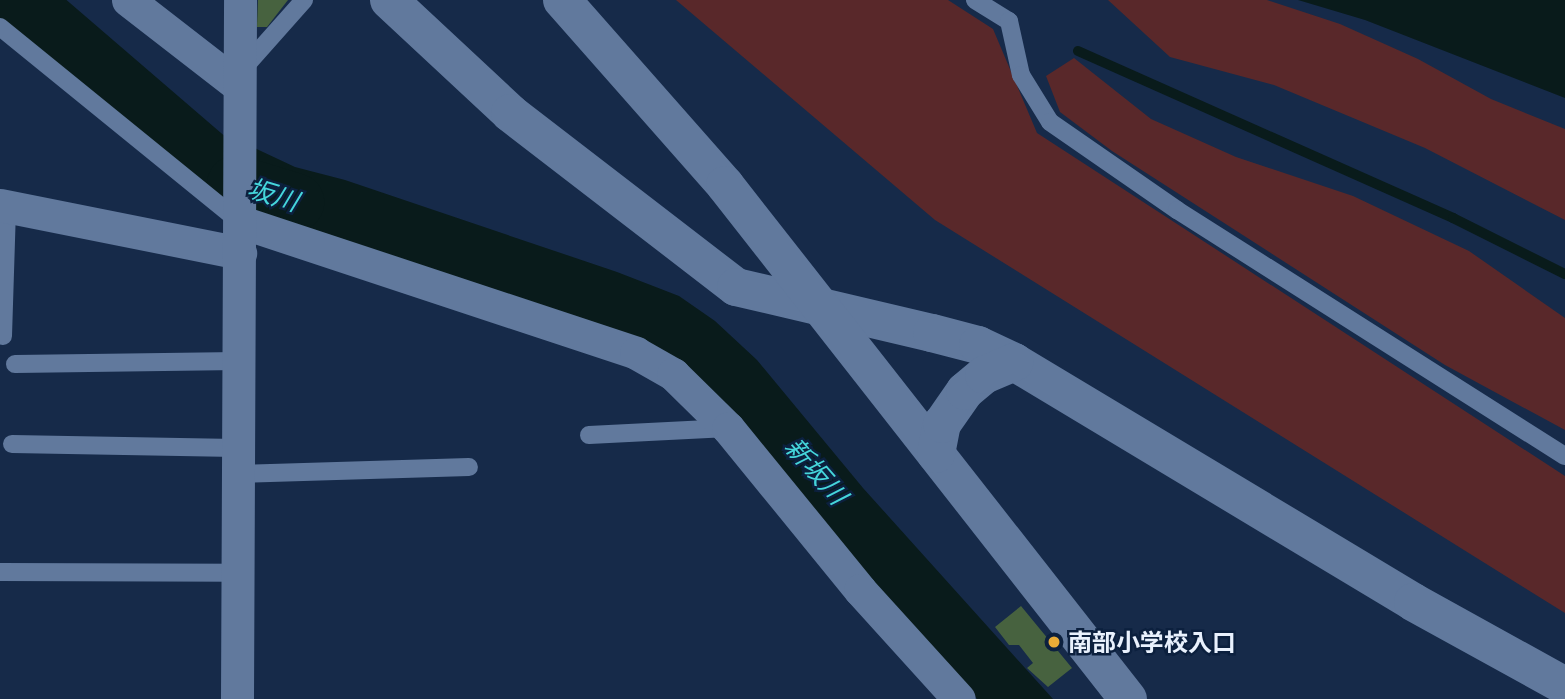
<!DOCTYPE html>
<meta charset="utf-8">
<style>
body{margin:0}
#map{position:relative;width:1565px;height:699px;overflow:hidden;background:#162a49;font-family:Manrope,"Noto Sans JP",sans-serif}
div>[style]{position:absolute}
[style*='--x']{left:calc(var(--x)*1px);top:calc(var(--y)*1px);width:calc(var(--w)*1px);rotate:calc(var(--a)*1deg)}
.green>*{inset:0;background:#59282a}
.water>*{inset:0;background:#091b1b}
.stream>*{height:10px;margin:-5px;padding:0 5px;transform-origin:5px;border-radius:5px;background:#091b1b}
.river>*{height:58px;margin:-29px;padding:0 29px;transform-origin:29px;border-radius:29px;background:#091b1b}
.building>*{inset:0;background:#47623f}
.service>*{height:18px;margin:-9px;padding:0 9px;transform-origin:9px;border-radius:9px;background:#61799d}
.minor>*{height:33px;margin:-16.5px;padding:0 16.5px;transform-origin:16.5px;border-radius:16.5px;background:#61799d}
.tertiary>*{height:38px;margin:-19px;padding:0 19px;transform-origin:19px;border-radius:19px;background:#61799d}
.dots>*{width:19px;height:19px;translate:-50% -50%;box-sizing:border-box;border:4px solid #0c203e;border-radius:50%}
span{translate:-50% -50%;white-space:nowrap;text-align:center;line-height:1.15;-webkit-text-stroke:5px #0c203e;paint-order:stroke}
.poi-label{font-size:24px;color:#e9f1fd;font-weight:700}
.left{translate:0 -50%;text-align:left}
.water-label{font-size:26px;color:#45d5db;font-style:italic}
</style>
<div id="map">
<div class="green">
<div style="clip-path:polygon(676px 0,948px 0,993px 29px,1037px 133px,1565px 476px,1565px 613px,935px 220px)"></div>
<div style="clip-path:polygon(1108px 0,1267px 0,1340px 24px,1418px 59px,1491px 99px,1565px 129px,1565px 220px,1425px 148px,1274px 85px,1170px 57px)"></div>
<div style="clip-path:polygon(1074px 58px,1151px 119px,1236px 157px,1353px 196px,1469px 251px,1565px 318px,1565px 430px,1445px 365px,1112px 151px,1060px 112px,1046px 76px)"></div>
</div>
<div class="water">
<div style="clip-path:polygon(1298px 0,1565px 0,1565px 98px,1365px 20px)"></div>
<div style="clip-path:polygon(225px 134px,295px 167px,345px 180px,617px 272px,679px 296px,715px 321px,757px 360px,863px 488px,1053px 699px,977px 699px,859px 568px,729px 409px,259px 215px,251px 206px)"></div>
</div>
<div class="stream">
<div style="--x:1078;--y:51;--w:411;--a:24"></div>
<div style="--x:1453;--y:218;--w:125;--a:26.6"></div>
</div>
<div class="river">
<div style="--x:22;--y:0;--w:282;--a:40.7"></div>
<div style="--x:236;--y:184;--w:62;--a:17"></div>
</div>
<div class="building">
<div style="clip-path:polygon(258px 0,288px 0,267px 27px,257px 27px)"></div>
<div style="clip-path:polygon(1021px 606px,1072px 668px,1048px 687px,1027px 668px,1033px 663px,1019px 645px,1009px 645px,995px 627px)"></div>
</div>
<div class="service">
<div style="--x:975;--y:0;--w:40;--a:32"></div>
<div style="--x:1009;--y:21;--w:55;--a:77.5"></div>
<div style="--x:1021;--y:75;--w:55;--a:58.3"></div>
<div style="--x:1050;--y:122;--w:155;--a:34.7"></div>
<div style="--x:1177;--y:210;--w:459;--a:32.4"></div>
<div style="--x:0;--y:27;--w:308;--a:39.1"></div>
<div style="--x:241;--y:71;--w:95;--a:-48.4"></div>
<div style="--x:3;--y:336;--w:130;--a:-88.2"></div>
<div style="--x:15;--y:364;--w:223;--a:-0.8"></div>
<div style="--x:589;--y:435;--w:139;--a:-2.9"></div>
<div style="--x:12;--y:444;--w:224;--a:1"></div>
<div style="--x:236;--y:474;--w:233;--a:-1.7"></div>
<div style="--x:0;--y:572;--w:236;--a:0.2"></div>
</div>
<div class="minor">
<div style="--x:128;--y:0;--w:140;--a:37.8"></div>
<div style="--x:0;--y:205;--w:245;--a:11.3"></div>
<div style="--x:241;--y:222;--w:416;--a:18.3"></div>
<div style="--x:636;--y:353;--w:43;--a:29.6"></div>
<div style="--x:673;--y:374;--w:77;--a:44.5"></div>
<div style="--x:728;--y:428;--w:209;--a:50.8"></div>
<div style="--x:860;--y:590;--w:147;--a:47.8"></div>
<div style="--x:237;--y:699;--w:699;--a:-89.75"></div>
</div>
<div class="tertiary">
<div style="--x:389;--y:0;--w:166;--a:43"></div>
<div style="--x:510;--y:113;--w:285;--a:37.6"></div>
<div style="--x:736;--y:287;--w:201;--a:13.2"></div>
<div style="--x:932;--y:333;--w:48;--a:14.6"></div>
<div style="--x:978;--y:345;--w:40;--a:25"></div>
<div style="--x:1014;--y:362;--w:466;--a:31"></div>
<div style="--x:1413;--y:602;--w:174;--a:28.9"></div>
<div style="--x:562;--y:0;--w:247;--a:48.6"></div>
<div style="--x:725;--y:185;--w:653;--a:51.9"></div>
<div style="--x:936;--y:454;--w:31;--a:-79"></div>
<div style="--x:942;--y:424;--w:40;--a:-55.1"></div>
<div style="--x:965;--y:391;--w:25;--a:-40"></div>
<div style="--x:984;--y:375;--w:33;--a:-23"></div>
</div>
<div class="dots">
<div style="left:1054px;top:642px;background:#e9ab37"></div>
</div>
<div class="poi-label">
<span class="left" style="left:1068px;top:642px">南部小学校入口</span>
</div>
<div class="water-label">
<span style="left:273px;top:195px;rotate:17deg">坂川</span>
<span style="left:816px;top:471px;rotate:49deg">新坂川</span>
</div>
</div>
